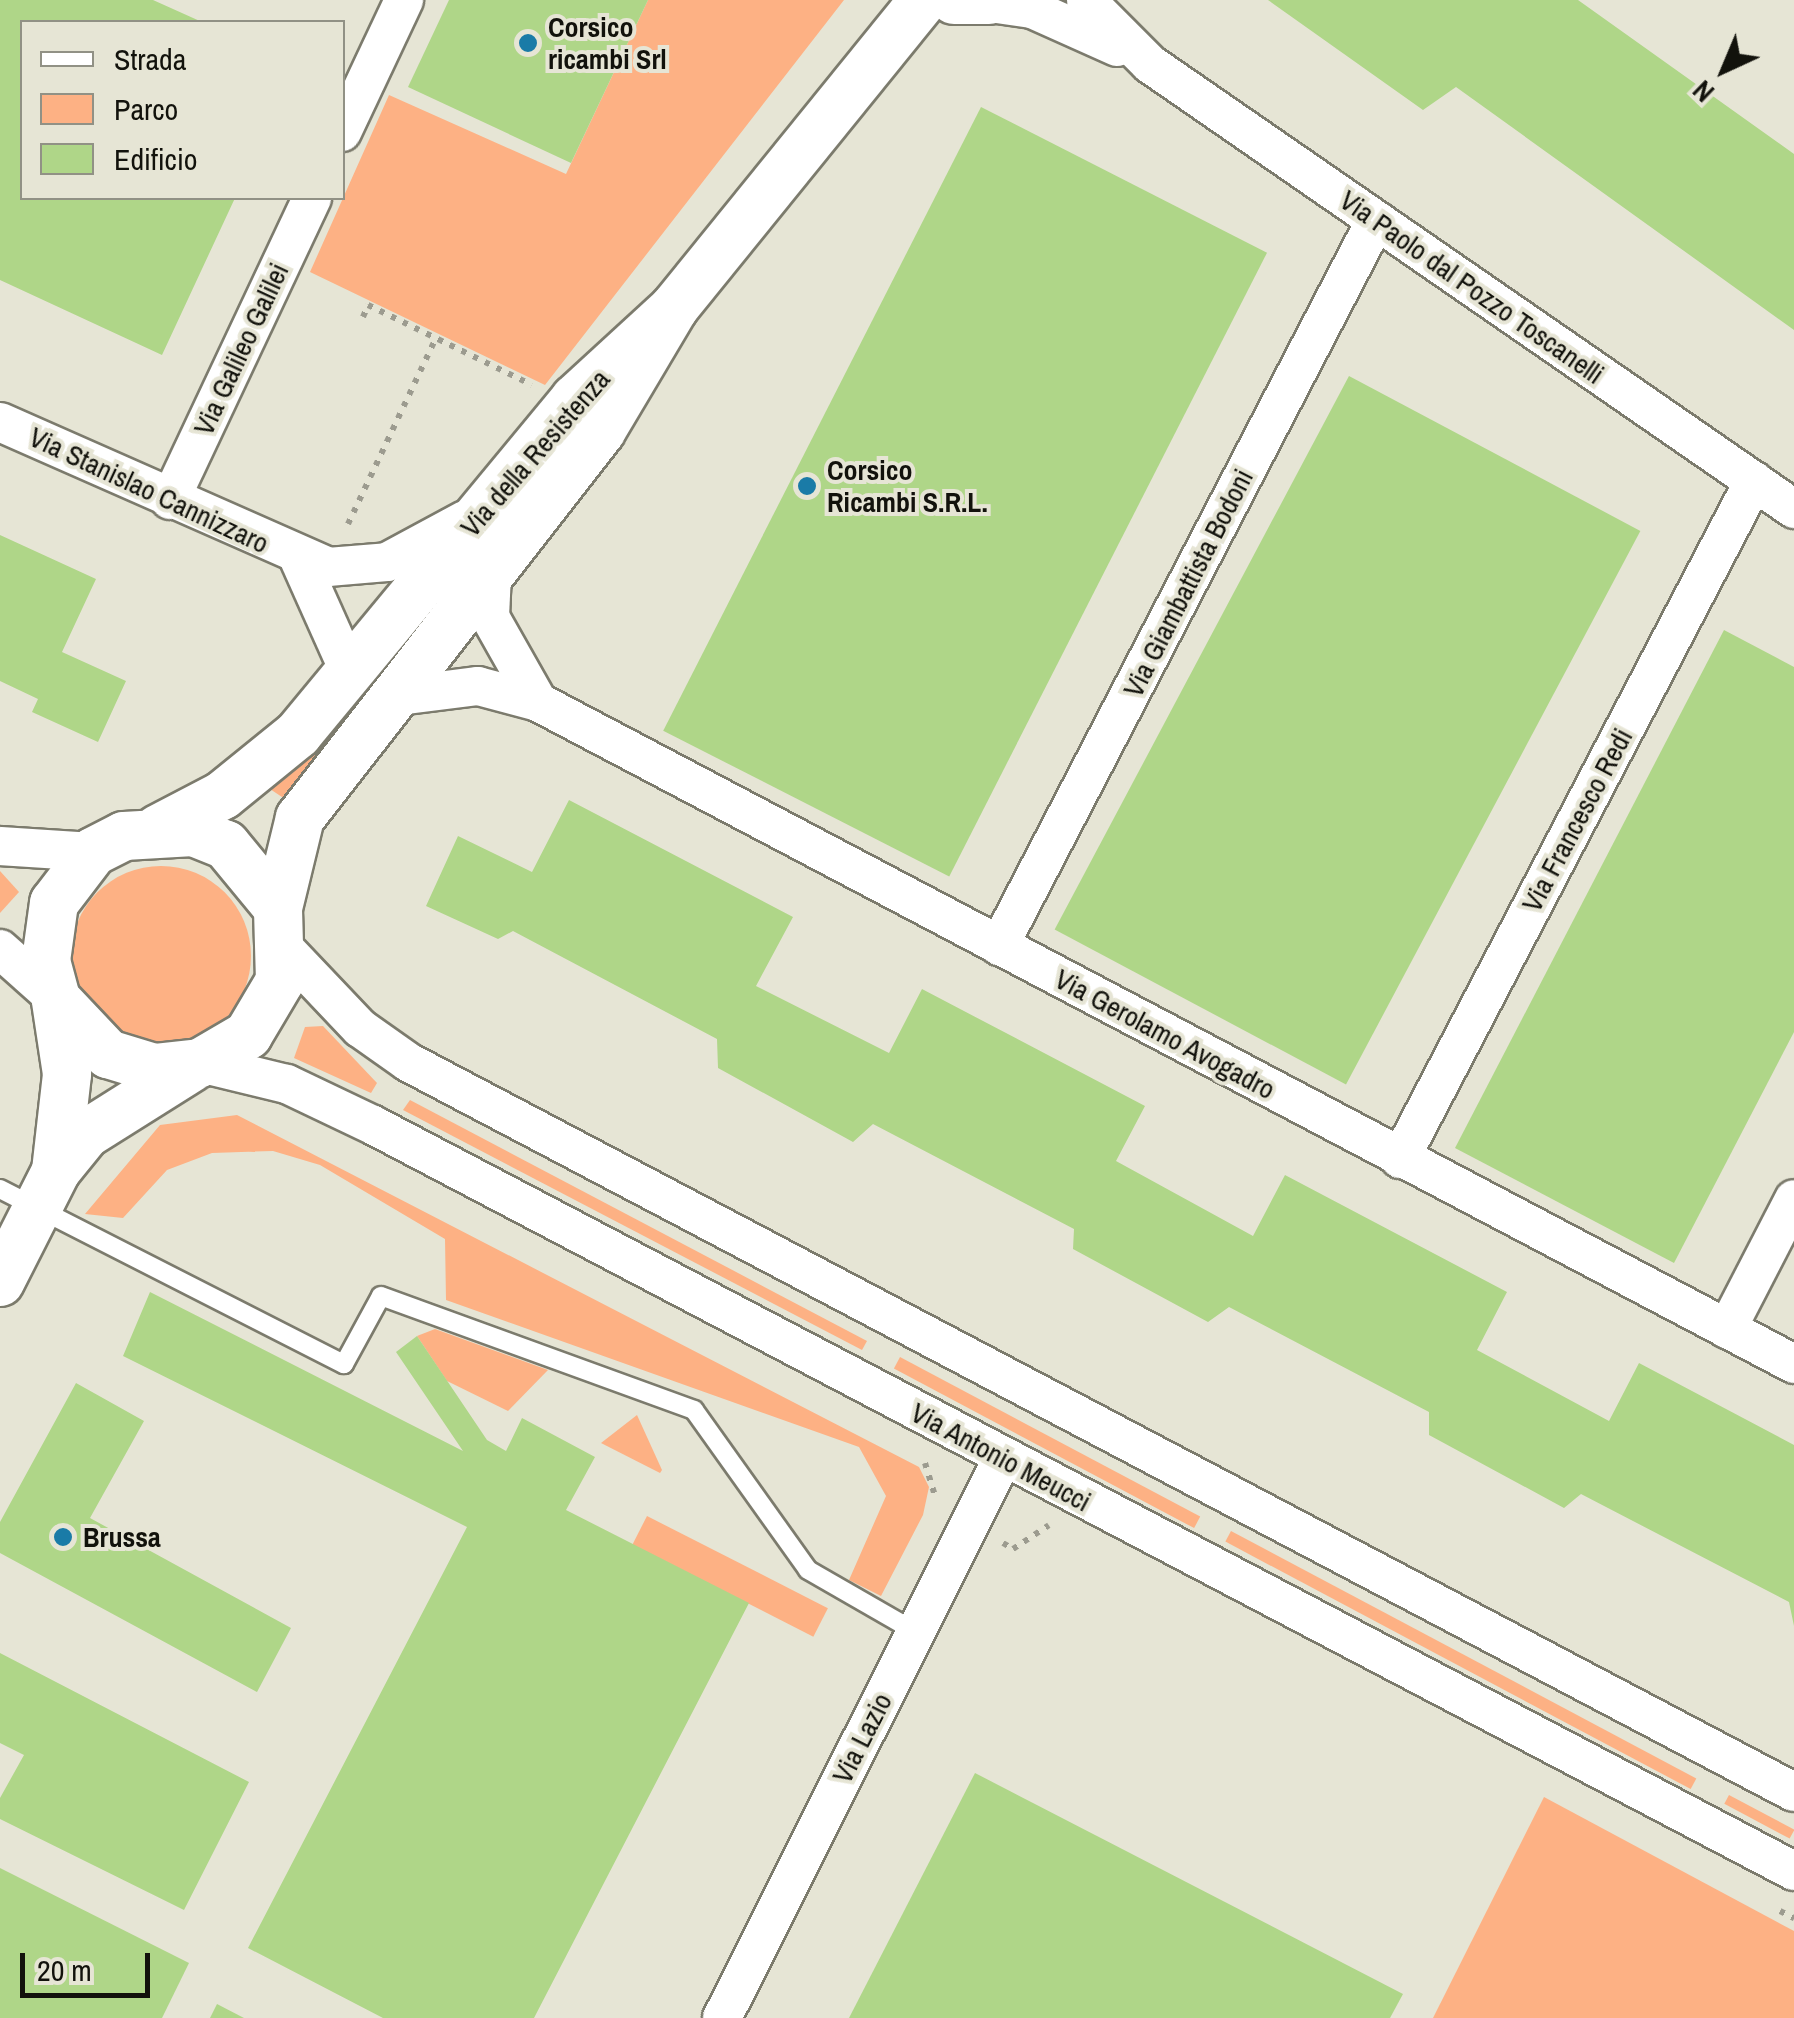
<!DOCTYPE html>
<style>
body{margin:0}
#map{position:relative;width:1794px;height:2018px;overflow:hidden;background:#e6e5d5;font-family:"Archivo Narrow",sans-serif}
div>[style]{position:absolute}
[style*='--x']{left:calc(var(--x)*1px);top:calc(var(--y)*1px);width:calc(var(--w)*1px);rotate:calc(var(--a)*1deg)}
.green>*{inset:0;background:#fdb184;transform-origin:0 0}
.round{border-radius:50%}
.building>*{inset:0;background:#afd688;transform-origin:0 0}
.path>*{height:6px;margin-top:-3px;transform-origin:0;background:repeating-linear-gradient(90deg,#9c9b8f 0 5px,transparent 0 13px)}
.roads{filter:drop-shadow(2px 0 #7c7b6d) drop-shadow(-2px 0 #7c7b6d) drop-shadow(0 2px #7c7b6d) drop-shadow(0 -2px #7c7b6d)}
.service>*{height:18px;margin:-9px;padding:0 9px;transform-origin:9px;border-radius:9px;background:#fff}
.minor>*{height:38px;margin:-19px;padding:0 19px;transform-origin:19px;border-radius:19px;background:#fff}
.tertiary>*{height:48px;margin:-24px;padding:0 24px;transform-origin:24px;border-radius:24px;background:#fff}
.dots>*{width:28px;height:28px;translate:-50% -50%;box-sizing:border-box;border:5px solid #e6e5d5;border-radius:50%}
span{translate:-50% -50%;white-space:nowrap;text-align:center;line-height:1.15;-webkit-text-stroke:8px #e6e5d5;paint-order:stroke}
.poi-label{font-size:28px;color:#12120c;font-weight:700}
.left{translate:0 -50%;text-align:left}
.street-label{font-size:28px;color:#12120c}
.legend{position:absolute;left:20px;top:20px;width:325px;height:180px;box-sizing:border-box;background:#e6e5d5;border:2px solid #919185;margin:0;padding:12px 18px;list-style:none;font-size:30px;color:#12120c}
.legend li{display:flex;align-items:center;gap:20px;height:50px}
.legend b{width:50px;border:2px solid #919185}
.north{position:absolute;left:1674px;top:20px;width:100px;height:100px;-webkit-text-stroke:8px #e6e5d5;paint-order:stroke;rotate:224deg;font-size:28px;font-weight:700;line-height:40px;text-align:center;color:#12120c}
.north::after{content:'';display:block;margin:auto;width:35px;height:45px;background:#12120c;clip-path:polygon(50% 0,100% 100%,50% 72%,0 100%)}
.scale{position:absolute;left:20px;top:1953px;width:130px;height:45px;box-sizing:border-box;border:5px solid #12120c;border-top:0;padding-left:12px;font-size:30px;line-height:35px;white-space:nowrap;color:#12120c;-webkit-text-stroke:8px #e6e5d5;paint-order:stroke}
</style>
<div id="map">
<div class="green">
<div style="clip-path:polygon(648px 0,844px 0,545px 385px,310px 272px,389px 95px,566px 174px)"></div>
<div style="clip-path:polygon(549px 465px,285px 799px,264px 785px)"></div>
<div class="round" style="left:71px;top:866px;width:180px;height:180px"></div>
<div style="clip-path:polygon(0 871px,19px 892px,0 913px)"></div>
<div style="clip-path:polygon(323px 1026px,377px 1083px,371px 1093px,294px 1058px,305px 1027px)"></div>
<div style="clip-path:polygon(410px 1100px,867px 1341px,862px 1350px,403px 1110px)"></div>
<div style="clip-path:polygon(237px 1115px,919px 1467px,929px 1487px,923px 1515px,881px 1596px,849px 1580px,886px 1496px,859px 1447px,446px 1300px,445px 1239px,320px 1165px,273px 1151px,212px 1153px,167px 1170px,123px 1218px,85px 1214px,160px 1125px)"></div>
<div style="clip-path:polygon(435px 1329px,548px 1370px,508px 1411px,447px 1381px,417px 1336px)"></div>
<div style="left:900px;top:1357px;width:340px;height:13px;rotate:28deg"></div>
<div style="clip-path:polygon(637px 1415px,662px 1470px,660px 1473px,601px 1443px)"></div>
<div style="left:647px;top:1516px;width:203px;height:32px;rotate:27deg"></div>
<div style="left:1231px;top:1531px;width:527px;height:12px;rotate:28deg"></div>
<div style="left:1729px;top:1795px;width:74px;height:10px;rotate:28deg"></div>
<div style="clip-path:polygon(1544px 1797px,1794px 1931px,1794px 2018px,1433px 2018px)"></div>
</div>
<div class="building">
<div style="clip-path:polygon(0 0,153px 0,202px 22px,22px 22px,22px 198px,235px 198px,162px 355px,0 280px)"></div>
<div style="clip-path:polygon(449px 0,648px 0,571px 163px,408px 87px)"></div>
<div style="clip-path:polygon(1268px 0,1578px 0,1794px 154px,1794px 330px,1456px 87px,1423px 110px)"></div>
<div style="left:981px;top:107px;width:321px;height:700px;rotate:27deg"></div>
<div style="left:1349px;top:376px;width:330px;height:627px;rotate:28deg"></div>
<div style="clip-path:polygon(0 535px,96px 579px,62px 652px,126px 681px,98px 742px,32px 712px,38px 699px,0 681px)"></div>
<div style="clip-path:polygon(1724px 630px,1794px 667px,1794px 1032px,1674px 1263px,1455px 1148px)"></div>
<div style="clip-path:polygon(569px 800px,793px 917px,756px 986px,889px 1053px,922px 989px,1145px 1106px,1116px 1161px,1253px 1236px,1285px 1175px,1507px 1292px,1477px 1350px,1609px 1421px,1639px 1363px,1794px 1445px,1794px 1626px,1789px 1602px,1581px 1494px,1564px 1508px,1429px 1435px,1429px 1412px,1229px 1307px,1208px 1322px,1073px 1249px,1074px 1229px,873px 1124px,853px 1142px,718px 1068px,717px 1039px,513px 931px,498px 939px,426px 906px,458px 836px,532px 872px)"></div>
<div style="clip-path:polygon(150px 1292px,463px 1451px,396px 1352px,417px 1336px,487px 1440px,506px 1451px,522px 1418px,595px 1457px,566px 1510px,749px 1603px,534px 2018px,383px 2018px,248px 1948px,467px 1527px,123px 1356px)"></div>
<div style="clip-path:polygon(76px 1383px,144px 1421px,90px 1518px,291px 1628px,257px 1692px,0 1553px,0 1522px)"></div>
<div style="clip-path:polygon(0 1653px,249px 1782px,184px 1910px,0 1819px,0 1798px,24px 1755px,0 1743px)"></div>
<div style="clip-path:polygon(975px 1773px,1403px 1994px,1390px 2018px,849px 2018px)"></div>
<div style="clip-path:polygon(0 1868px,189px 1963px,162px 2018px,0 2018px)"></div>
<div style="clip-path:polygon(217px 2004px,244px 2018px,210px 2018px)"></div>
</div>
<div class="path">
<div style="--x:363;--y:317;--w:13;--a:-67"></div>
<div style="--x:368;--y:305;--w:182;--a:26"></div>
<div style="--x:348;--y:524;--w:206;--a:-64.7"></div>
<div style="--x:925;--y:1463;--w:34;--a:73"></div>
<div style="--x:1003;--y:1543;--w:12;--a:31"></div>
<div style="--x:1013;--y:1549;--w:43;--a:-33.7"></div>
<div style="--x:1780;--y:1911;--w:16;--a:27"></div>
</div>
<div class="roads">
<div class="service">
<div style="--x:0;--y:1189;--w:386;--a:27"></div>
<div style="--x:344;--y:1364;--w:77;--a:-61.4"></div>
<div style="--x:381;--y:1296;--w:333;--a:20"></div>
<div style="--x:694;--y:1410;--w:196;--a:54.5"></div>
<div style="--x:808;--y:1570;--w:125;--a:29.9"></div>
</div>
<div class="minor">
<div style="--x:1086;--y:0;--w:91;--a:45"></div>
<div style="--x:1150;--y:64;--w:783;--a:34.64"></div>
<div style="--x:983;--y:2;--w:49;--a:8.1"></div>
<div style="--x:1032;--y:9;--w:93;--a:24.1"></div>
<div style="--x:342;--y:132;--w:146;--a:-64.8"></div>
<div style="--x:0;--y:422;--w:359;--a:23.8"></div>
<div style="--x:328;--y:567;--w:59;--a:-4.8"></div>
<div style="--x:387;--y:562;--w:89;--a:-28.3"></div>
<div style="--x:170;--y:500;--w:334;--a:-64.8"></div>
<div style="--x:299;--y:559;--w:125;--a:65.9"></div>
<div style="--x:492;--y:574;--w:43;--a:92.7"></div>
<div style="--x:490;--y:617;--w:98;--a:60.5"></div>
<div style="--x:391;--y:697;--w:88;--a:-7.2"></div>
<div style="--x:478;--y:686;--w:62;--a:14.9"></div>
<div style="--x:538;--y:702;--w:1420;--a:27.79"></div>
<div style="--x:0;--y:846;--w:93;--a:3.7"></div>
<div style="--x:999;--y:946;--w:818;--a:-62.56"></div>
<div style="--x:0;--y:949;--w:75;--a:41.8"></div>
<div style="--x:285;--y:949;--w:109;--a:46.5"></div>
<div style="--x:360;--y:1028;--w:59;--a:35.3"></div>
<div style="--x:408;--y:1062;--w:1566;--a:27.78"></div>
<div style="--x:200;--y:1063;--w:89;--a:13.6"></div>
<div style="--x:287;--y:1084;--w:95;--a:25.5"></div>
<div style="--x:373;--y:1125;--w:1605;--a:27.7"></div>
<div style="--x:1400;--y:1159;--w:765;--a:-62.43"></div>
<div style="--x:1727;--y:1329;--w:146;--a:-62.7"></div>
<div style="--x:722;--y:2018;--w:627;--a:-63.35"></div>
</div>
<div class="tertiary">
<div style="--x:954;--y:0;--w:35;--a:0"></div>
<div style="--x:158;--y:829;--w:73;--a:-27.6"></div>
<div style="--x:223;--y:795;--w:97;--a:-39.1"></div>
<div style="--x:298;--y:734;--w:435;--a:-50.4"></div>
<div style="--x:575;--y:399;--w:134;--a:-42.6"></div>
<div style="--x:674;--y:308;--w:396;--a:-51"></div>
<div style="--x:278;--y:908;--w:82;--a:-129.5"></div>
<div style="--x:226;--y:845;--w:35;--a:-158"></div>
<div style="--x:193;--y:832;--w:69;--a:176.7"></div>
<div style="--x:124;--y:836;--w:35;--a:153"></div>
<div style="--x:93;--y:852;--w:64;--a:127.4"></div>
<div style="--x:54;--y:903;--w:59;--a:97.9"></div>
<div style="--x:46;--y:961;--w:39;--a:75"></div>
<div style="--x:56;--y:999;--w:76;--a:46.6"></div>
<div style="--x:108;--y:1054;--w:48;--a:16.9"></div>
<div style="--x:154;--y:1068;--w:46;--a:-6.2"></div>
<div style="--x:200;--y:1063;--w:56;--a:-30.3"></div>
<div style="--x:248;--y:1035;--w:63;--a:-59.3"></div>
<div style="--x:280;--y:981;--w:73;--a:-91.6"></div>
<div style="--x:278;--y:908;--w:93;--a:-76.3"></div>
<div style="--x:300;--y:818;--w:490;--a:-52.1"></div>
<div style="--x:601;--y:431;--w:143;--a:-59.3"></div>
<div style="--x:56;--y:1171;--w:98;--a:-83.5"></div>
<div style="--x:67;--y:1074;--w:74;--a:-98.6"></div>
<div style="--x:0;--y:1282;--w:124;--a:-63.2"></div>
<div style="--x:56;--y:1171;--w:48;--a:-51"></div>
<div style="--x:86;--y:1134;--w:124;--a:-32.2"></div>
</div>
</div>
<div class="dots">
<div style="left:528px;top:43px;background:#1a7ba7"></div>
<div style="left:807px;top:486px;background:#1a7ba7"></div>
<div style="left:63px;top:1537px;background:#1a7ba7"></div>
</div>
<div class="poi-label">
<span class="left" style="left:548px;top:43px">Corsico<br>ricambi Srl</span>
<span class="left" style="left:827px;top:486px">Corsico<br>Ricambi S.R.L.</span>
<span class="left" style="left:83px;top:1537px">Brussa</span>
</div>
<div class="street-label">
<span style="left:1472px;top:287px;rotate:35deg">Via Paolo dal Pozzo Toscanelli</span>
<span style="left:241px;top:349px;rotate:-65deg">Via Galileo Galilei</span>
<span style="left:535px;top:453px;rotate:-49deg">Via della Resistenza</span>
<span style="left:149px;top:490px;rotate:25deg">Via Stanislao Cannizzaro</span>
<span style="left:1188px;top:583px;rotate:-63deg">Via Giambattista Bodoni</span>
<span style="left:1577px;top:820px;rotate:-62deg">Via Francesco Redi</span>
<span style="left:1165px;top:1034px;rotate:28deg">Via Gerolamo Avogadro</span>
<span style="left:1001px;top:1457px;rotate:28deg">Via Antonio Meucci</span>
<span style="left:862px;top:1738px;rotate:-63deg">Via Lazio</span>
</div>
<ul class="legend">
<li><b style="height:12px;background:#fff"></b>Strada</li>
<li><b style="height:28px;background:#fdb184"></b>Parco</li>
<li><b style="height:28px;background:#afd688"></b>Edificio</li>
</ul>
<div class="north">N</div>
<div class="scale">20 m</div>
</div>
